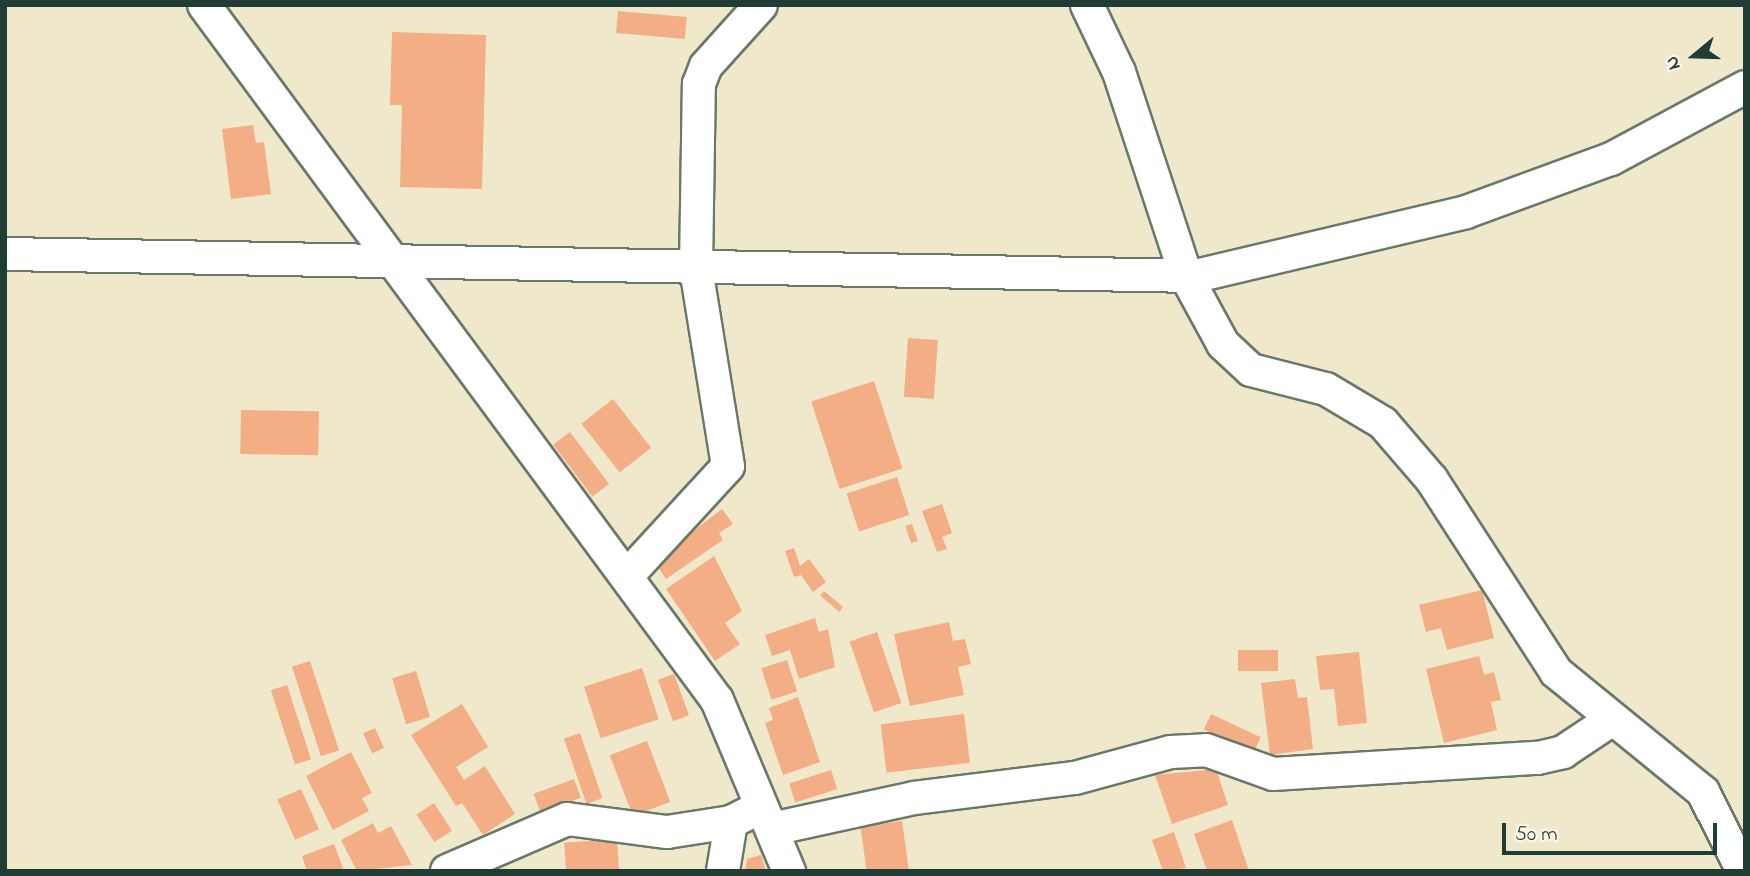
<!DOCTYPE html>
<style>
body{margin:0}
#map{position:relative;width:1750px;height:876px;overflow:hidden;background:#f0e8cb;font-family:"Indie Flower",sans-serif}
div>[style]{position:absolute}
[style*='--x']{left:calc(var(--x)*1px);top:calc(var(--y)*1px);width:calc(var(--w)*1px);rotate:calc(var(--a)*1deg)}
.building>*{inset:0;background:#f3ae85;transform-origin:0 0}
.roads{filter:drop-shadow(2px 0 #687969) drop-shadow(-2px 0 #687969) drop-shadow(0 2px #687969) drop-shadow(0 -2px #687969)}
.minor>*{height:32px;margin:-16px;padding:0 16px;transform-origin:16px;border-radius:16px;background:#fff}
span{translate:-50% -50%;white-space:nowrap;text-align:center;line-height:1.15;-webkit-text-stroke:6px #fcf5e5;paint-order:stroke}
.frame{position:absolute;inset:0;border:7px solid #1f3d34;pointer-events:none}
.north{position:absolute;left:1659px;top:21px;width:70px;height:70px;-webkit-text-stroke:5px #fcf5e5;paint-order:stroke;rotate:251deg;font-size:19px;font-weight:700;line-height:28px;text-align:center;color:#1f3d34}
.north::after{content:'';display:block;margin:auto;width:24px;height:32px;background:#1f3d34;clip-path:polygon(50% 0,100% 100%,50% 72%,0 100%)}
.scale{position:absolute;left:1502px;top:823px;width:215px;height:32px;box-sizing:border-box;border:4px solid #1f3d34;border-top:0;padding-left:9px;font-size:21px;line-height:24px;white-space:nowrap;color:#1f3d34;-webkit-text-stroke:5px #fcf5e5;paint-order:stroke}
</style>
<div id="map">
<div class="building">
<div style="left:618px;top:11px;width:69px;height:22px;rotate:5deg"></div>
<div style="clip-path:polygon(392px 32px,486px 35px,482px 189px,400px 187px,402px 105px,390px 105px)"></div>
<div style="clip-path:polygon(253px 125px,256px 143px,264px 142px,271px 194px,231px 199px,222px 129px)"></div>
<div style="left:908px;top:338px;width:30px;height:59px;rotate:4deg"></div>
<div style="left:874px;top:381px;width:92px;height:66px;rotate:72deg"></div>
<div style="left:613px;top:399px;width:62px;height:40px;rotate:52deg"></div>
<div style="left:241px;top:410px;width:78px;height:44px;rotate:1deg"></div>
<div style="left:570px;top:432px;width:65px;height:21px;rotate:53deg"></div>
<div style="left:897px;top:477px;width:40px;height:53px;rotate:72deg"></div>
<div style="clip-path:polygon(942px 504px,952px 533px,942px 537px,947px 549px,937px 552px,922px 511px)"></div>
<div style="clip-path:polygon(722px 509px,733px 524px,719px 533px,723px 540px,666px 579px,654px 561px)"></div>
<div style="left:912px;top:524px;width:18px;height:7px;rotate:71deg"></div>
<div style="clip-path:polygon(794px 548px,800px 566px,809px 559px,826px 582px,813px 592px,801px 575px,794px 577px,785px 551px)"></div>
<div style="clip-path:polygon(714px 556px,742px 611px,725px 623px,740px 644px,715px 661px,666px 589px)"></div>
<div style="clip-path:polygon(1482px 590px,1494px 638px,1447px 650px,1441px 628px,1426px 632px,1419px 605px)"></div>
<div style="left:824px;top:591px;width:25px;height:6px;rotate:40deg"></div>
<div style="clip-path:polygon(815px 618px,819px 632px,828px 629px,835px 667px,799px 679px,790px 650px,772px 656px,765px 635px)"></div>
<div style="clip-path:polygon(949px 622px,953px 641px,965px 639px,971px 664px,958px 667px,964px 695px,910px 706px,894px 634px)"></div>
<div style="left:877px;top:632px;width:75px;height:29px;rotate:71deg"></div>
<div style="left:1278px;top:650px;width:21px;height:40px;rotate:90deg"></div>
<div style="clip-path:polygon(1359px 652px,1367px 723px,1338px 726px,1334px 689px,1320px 690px,1316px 656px)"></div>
<div style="clip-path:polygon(1479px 656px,1484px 675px,1494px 672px,1501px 700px,1491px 702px,1497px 730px,1444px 743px,1426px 669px)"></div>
<div style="left:787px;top:660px;width:33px;height:27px;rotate:72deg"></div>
<div style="left:310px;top:661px;width:94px;height:19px;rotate:72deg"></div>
<div style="left:642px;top:668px;width:54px;height:61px;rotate:72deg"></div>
<div style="left:416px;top:671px;width:48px;height:25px;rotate:73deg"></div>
<div style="left:674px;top:674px;width:44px;height:17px;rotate:70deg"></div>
<div style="clip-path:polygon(1295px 679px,1298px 698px,1307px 697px,1313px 749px,1270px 755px,1261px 683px)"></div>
<div style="left:287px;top:685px;width:78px;height:17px;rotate:72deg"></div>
<div style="clip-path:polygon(798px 697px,820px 762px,783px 775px,765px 723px,773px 720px,769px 708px)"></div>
<div style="clip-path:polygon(462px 704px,488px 747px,456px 767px,464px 780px,485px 766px,515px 814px,483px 835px,462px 803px,456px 806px,411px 735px)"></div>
<div style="left:964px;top:714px;width:49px;height:84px;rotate:83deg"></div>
<div style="left:1211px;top:714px;width:55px;height:17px;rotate:25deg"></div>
<div style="left:375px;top:728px;width:22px;height:13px;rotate:66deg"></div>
<div style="left:580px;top:733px;width:69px;height:17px;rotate:71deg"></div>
<div style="left:647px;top:741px;width:65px;height:40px;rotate:69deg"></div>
<div style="clip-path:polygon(351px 752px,372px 793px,362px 798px,369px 811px,333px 830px,306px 776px)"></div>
<div style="clip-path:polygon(1216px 769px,1228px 805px,1172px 824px,1155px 775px)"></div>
<div style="left:831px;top:770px;width:20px;height:44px;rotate:72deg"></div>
<div style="left:574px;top:779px;width:20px;height:43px;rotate:70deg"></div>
<div style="left:301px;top:789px;width:44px;height:26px;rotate:66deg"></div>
<div style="left:434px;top:803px;width:33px;height:21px;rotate:57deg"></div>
<div style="clip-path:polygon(1232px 820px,1249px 871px,1207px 871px,1194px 834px)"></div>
<div style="left:902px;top:821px;width:50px;height:42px;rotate:82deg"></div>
<div style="clip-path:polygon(373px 823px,378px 833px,391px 826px,412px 865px,357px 871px,341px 840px)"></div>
<div style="clip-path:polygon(1174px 832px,1186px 868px,1163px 871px,1152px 840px)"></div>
<div style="left:617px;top:839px;width:32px;height:53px;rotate:86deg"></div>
<div style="clip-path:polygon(334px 844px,344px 871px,307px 871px,302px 856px)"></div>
<div style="clip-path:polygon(761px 855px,766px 871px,745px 871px,747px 859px)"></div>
</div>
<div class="roads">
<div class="minor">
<div style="--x:204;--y:5;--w:864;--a:53.57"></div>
<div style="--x:717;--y:700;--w:186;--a:67.2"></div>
<div style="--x:1087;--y:5;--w:74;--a:64.5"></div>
<div style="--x:1119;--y:72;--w:215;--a:71.8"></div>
<div style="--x:1186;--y:276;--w:77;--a:61.4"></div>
<div style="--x:1223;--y:344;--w:38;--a:43"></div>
<div style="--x:1251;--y:370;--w:77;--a:14.2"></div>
<div style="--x:1326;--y:389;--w:66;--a:30.8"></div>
<div style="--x:1383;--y:423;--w:75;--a:49.3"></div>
<div style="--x:1432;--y:480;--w:229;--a:57.1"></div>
<div style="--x:1556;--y:672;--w:190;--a:39.2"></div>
<div style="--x:1703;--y:792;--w:89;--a:63.1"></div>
<div style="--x:5;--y:254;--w:1191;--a:1.06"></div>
<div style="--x:1196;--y:276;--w:277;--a:-13.3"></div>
<div style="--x:1466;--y:212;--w:154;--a:-20.1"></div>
<div style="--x:1611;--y:159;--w:152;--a:-28.2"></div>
<div style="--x:627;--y:576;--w:149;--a:-47.4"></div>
<div style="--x:728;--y:466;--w:201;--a:-99.2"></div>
<div style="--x:696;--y:268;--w:184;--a:-89.1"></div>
<div style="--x:699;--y:84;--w:19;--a:-69"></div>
<div style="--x:706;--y:66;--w:82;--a:-48"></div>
<div style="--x:772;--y:829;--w:145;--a:-12.3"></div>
<div style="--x:914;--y:798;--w:162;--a:-7.1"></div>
<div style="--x:1075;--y:778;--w:99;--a:-15.2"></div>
<div style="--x:1171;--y:752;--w:35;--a:-3"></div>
<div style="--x:1206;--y:750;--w:71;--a:19.7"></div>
<div style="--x:1273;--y:774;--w:265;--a:-3.5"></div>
<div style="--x:1538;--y:758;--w:26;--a:-13"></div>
<div style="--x:1563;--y:752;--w:58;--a:-33.7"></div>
<div style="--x:447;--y:871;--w:131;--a:-23.4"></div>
<div style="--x:567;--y:819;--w:101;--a:7.4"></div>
<div style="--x:667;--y:832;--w:65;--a:-8.9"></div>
<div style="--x:723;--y:871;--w:50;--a:-80.7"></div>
<div style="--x:731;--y:822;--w:20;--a:-27"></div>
</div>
</div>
<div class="frame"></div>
<div class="north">N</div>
<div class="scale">50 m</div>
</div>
